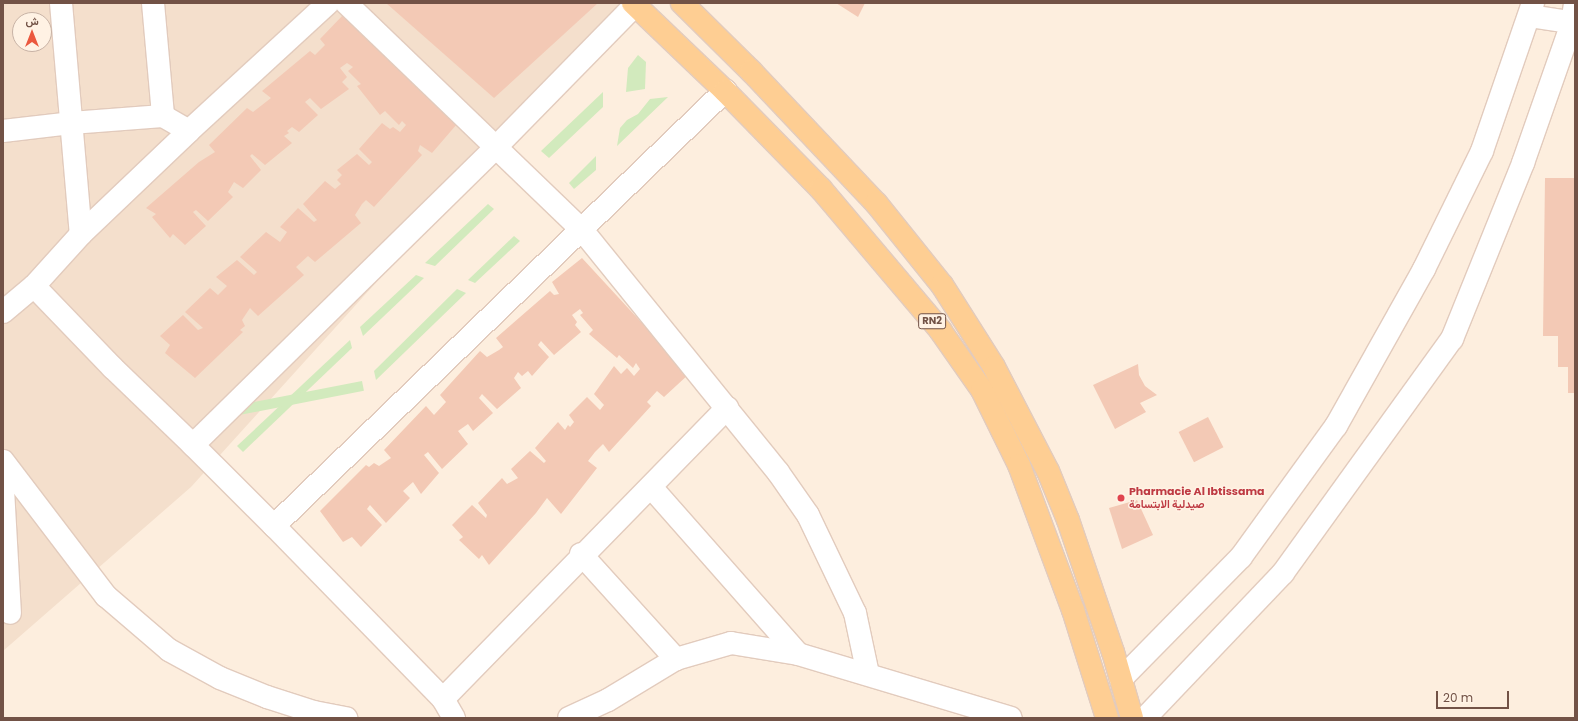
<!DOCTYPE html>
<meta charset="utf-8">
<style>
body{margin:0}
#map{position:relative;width:1578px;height:721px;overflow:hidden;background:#fdeede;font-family:Poppins,Vazirmatn,sans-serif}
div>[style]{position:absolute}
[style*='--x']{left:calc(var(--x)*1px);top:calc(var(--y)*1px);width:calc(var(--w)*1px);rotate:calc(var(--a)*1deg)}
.residential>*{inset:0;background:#f4dfcc}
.green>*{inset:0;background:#d2eabd;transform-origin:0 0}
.building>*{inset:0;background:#f3c9b5;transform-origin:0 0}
.roads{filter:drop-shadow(1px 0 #e2cbbd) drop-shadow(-1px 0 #e2cbbd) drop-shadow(0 1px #e2cbbd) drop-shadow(0 -1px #e2cbbd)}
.street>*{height:22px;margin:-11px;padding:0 11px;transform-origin:11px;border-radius:11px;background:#fff}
.primary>*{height:22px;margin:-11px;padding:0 11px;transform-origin:11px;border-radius:11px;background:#fece93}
.dots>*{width:11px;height:11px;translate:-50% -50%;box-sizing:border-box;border:2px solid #fff2e4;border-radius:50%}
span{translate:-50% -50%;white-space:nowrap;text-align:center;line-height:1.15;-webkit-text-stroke:3px #fff2e4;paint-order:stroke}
.shield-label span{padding:1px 3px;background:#fff2e4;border:1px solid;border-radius:3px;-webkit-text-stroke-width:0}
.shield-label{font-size:10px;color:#725246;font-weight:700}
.health-label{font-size:11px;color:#be3a42;font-weight:700}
.left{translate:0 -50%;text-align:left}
.frame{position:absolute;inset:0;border:4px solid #725246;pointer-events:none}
.north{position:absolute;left:12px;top:12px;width:40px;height:40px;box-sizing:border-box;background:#fff2e4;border:1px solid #c7b2a5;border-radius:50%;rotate:0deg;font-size:11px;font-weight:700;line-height:16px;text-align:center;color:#725246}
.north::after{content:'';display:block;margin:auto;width:14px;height:18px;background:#eb583e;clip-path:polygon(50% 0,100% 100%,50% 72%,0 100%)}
.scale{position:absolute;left:1436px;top:691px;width:73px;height:18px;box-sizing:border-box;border:2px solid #725246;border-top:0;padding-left:5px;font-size:12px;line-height:14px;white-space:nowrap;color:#725246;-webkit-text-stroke:3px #fff2e4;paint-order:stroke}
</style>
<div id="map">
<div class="residential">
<div style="clip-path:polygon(evenodd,3px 3px,629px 3px,191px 487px,3px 651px,3px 3px,20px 20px,44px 20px,44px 44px,20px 44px,20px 20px)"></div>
</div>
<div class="green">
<div style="clip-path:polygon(638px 55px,646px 62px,645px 89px,626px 92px,628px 68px)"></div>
<div style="clip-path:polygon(603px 92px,603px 107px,549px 158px,541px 151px)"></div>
<div style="clip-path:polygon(668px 97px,617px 146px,620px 128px,627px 120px,638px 114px,650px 99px)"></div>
<div style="clip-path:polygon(596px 156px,596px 170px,574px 189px,569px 183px)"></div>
<div style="clip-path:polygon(488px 204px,494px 209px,435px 266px,425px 263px)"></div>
<div style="clip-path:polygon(514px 236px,520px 241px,475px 283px,468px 280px)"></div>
<div style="clip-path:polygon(416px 275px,424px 278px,363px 336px,360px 327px)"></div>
<div style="clip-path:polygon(457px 289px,466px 293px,376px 380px,374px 371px)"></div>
<div style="clip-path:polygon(350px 340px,352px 348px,243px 452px,237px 446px)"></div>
<div style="left:362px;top:381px;width:10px;height:136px;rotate:79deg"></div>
</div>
<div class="building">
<div style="clip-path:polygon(386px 3px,598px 3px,494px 98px)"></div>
<div style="clip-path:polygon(836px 3px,865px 3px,858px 17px)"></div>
<div style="clip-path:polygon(344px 14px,457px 124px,432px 153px,420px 145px,418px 151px,422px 155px,374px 207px,366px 200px,362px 204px,355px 215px,361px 223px,315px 262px,308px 256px,296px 267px,304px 275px,258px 316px,250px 308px,242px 320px,245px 326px,240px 330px,243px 332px,195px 378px,165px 353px,170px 345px,160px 336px,183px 315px,198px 330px,203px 328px,185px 312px,210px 288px,218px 295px,227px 286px,216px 277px,237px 260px,254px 275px,257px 272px,240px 257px,266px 232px,280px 242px,287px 232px,280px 227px,298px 208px,314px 222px,317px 220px,303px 204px,325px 181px,335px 189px,341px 184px,337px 180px,342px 175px,337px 170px,357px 154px,369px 165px,372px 162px,359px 149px,382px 123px,390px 129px,393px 127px,400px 132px,406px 125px,402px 121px,399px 125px,385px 111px,380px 115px,357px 86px,361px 84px,348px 71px,353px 67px,347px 63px,340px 68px,347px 77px,342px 82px,349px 89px,321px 109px,310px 98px,305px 102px,318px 115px,299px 132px,292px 127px,287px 131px,289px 133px,284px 136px,292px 143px,265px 165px,252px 154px,250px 156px,261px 170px,243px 188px,234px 182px,228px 192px,233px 197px,208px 221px,196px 210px,193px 212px,206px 226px,185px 245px,173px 234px,170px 238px,152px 217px,156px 214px,146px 208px,199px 162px,215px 152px,209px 145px,247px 108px,253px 112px,271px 98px,262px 91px,310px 51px,315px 55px,325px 45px,320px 39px)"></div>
<div style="clip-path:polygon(1545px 178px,1575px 178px,1575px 393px,1568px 393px,1568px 367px,1558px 367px,1558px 336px,1543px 336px)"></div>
<div style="clip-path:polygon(582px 258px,689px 374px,664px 397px,657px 391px,647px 402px,651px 406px,609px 452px,603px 444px,595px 452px,588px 461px,597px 468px,561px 514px,547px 498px,536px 513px,489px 565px,482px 555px,479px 559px,459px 540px,463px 537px,452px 525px,472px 505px,486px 518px,487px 515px,478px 503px,502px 478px,507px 484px,518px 478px,511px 469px,530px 451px,544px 463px,546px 461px,535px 448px,558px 422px,565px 430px,568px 425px,570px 427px,574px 422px,569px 415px,587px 397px,600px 410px,604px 405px,594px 394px,614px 366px,621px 374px,627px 368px,634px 376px,640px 369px,636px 363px,633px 368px,619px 355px,617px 358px,589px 334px,593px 330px,580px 315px,583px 313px,580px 309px,572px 315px,577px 322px,575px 325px,581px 332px,554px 355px,541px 341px,538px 345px,549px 357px,532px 376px,528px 371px,522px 376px,518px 372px,514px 378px,521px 388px,497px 409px,482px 394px,479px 398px,493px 413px,473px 431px,468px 424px,458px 431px,468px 444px,442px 469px,428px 452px,424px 455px,439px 473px,421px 494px,413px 482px,403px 491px,410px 498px,386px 523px,370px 505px,367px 509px,382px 525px,361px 547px,352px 537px,343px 542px,320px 511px,366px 465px,369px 467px,374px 463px,379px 466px,391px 458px,384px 450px,426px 406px,434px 415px,446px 402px,440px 395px,480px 351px,487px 357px,499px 350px,503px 347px,496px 338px,550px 291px,554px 295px,559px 294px,552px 282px)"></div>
<div style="clip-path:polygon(1138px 364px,1139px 375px,1145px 386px,1157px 395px,1140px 403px,1146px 412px,1115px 429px,1093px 385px)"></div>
<div style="left:1208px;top:417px;width:34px;height:33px;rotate:63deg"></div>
<div style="clip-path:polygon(1137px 500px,1153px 535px,1122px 549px,1109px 508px)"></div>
</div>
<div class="roads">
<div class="street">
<div style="--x:61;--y:3;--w:232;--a:85.1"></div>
<div style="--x:153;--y:3;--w:113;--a:84.9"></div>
<div style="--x:346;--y:3;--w:327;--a:43.9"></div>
<div style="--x:582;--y:230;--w:311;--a:51"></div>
<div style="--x:778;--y:472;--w:52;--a:55.1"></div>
<div style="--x:808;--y:515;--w:109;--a:64.4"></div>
<div style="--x:855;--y:613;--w:62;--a:78"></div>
<div style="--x:1530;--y:16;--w:46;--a:8.8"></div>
<div style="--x:3;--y:131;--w:68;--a:-6.7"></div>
<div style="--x:71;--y:123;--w:92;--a:-4.4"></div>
<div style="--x:163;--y:116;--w:30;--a:30"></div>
<div style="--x:34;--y:286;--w:70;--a:-47.9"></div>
<div style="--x:81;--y:234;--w:149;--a:-43.6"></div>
<div style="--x:189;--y:131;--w:189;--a:-42.6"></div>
<div style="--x:3;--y:312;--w:40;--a:-40"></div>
<div style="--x:34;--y:286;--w:114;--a:46.1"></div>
<div style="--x:113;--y:368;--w:111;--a:43.9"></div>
<div style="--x:193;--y:445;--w:425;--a:-44.5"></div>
<div style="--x:496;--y:147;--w:199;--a:-45.6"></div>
<div style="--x:193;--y:445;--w:115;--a:45"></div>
<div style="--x:3;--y:461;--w:170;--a:52.7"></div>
<div style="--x:106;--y:596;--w:83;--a:40.6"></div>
<div style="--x:169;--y:650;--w:58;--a:28.8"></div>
<div style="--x:220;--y:678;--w:51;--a:22"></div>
<div style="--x:267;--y:697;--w:49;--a:17.7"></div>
<div style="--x:314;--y:712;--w:33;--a:11"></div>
<div style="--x:651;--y:487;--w:222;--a:48.6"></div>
<div style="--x:3;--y:489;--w:124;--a:86.8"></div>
<div style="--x:581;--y:554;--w:142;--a:47.9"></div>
<div style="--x:1121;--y:679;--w:171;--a:-45.5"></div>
<div style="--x:1241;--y:557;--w:162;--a:-54.1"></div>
<div style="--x:1336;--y:426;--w:180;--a:-60.7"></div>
<div style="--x:1424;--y:269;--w:131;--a:-63.8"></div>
<div style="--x:1482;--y:151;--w:157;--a:-71"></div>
<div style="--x:443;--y:699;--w:407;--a:-45.7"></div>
<div style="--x:454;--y:718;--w:22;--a:-120"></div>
<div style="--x:443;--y:699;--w:242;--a:-134.3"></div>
<div style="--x:274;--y:526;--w:627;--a:-43.97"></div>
<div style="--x:569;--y:718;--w:43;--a:-24.8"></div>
<div style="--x:608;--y:700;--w:79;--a:-31.1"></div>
<div style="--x:676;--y:659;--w:57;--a:-16.2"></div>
<div style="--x:731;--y:643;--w:68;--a:9.3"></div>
<div style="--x:798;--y:654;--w:222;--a:16.7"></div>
<div style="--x:1145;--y:718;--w:200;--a:-46.4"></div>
<div style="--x:1283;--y:573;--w:289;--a:-54.2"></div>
<div style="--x:1452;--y:339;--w:190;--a:-68"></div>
<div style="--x:1523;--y:163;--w:148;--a:-70.7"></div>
<div style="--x:1572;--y:23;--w:18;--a:-81"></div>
</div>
<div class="primary">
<div style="--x:633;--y:3;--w:127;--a:43.7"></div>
<div style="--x:725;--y:91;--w:137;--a:45.6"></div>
<div style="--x:821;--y:189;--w:185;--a:49.8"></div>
<div style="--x:940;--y:330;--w:73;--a:55"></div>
<div style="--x:982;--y:390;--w:84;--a:63.7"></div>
<div style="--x:1019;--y:465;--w:155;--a:69.6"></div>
<div style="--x:1073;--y:610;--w:113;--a:72.5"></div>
<div style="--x:682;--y:3;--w:97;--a:44.6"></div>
<div style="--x:751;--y:71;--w:182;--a:46.6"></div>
<div style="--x:876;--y:203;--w:105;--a:51.2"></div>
<div style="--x:942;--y:285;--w:97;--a:57.6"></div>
<div style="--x:994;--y:367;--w:117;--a:62.6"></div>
<div style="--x:1048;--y:471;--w:53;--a:67.8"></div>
<div style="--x:1068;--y:520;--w:139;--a:71.2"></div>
<div style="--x:1113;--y:652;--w:69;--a:73.9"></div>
</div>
</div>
<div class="dots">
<div style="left:1121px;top:498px;background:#e0444e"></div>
</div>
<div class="shield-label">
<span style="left:932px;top:321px">RN2</span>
</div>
<div class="health-label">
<span class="left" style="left:1129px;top:498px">Pharmacie Al Ibtissama<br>صيدلية الابتسامة</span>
</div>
<div class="frame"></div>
<div class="north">ش</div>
<div class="scale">20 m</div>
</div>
